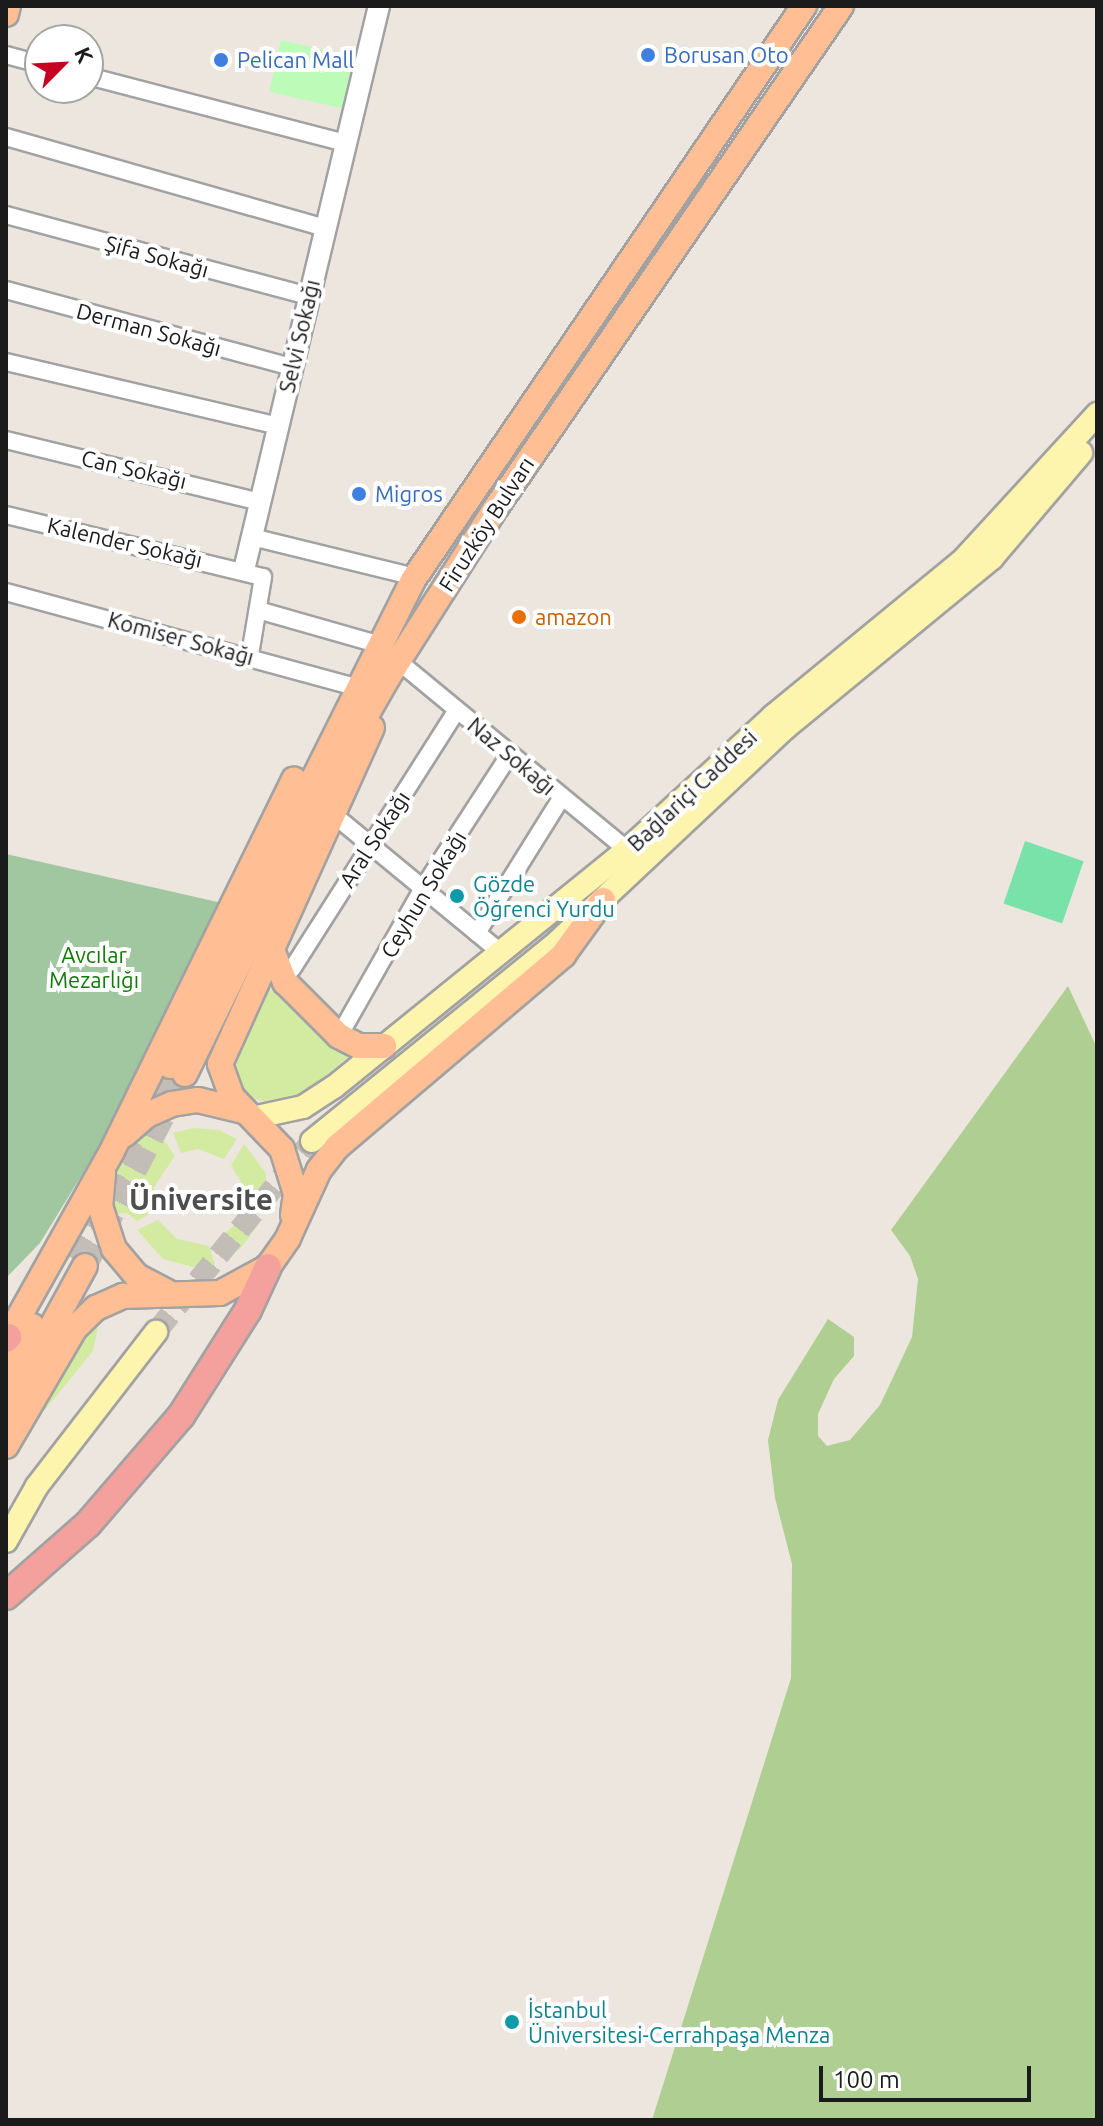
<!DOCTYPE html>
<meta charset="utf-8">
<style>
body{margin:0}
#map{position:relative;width:1103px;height:2126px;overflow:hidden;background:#ede6df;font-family:Ubuntu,sans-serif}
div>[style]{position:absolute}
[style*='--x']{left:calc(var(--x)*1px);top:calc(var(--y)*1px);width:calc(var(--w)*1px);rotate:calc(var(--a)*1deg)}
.grass>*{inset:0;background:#d2eba1}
.forest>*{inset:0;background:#aecf91}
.cemetery>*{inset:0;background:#a0c79f}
.park>*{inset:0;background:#bdfcb8;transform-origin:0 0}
.pitch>*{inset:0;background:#78e2a8;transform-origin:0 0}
.secondary-tunnel>*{height:22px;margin-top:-11px;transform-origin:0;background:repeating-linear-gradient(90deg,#c3bdb8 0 22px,transparent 0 33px)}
.primary-tunnel>*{height:24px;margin-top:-12px;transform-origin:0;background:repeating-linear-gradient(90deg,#c3bdb8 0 24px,transparent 0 36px)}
.roads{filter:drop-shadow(2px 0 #a2a2a2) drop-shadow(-2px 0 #a2a2a2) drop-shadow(0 2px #a2a2a2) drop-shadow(0 -2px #a2a2a2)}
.minor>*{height:16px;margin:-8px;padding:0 8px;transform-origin:8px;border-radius:8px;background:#fff}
.tertiary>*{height:20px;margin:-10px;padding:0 10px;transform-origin:10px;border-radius:10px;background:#fff}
.secondary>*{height:22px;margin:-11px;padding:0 11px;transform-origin:11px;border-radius:11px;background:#fdf4ae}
.primary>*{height:24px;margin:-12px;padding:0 12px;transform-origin:12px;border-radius:12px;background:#ffbe93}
.trunk>*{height:26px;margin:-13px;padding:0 13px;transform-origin:13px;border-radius:13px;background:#f4a09c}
.dots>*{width:22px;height:22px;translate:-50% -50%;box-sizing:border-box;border:4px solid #fff;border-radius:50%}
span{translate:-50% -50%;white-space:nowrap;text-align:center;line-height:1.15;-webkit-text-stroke:8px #fff;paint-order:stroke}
.shop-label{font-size:22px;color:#366cbe}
.left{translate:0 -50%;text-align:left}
.street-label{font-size:22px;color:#1b1b1b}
.food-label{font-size:22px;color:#c56008}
.culture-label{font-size:22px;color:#0d838f}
.park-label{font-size:22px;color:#0f7c05}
.district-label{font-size:30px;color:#4e4e4e;font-weight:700}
.frame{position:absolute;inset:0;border:8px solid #1b1b1b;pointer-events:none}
.north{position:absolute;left:24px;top:24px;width:80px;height:80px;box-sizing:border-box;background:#fff;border:2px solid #a4a4a4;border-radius:50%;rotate:66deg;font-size:22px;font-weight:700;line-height:32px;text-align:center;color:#1b1b1b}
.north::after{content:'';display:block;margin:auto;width:28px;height:36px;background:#c60020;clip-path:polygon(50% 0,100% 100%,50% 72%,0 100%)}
.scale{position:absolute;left:819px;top:2066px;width:212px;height:36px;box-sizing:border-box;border:4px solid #1b1b1b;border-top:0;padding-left:10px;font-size:24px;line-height:28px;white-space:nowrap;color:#1b1b1b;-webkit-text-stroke:6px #fff;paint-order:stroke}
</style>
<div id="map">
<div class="grass">
<div style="clip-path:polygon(268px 987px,349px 1056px,304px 1094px,271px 1104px,245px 1095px,231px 1064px)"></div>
<div style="clip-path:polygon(154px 1125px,175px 1156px,154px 1187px,156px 1210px,137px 1221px,127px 1213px,115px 1214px,113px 1189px,119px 1163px,132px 1143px)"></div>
<div style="clip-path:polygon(194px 1128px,219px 1130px,237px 1139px,224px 1159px,198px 1149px,181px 1153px,173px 1133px)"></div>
<div style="clip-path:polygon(244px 1144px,266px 1173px,267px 1212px,245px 1207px,244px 1187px,231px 1165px)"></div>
<div style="clip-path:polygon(245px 1216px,259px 1224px,240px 1249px,223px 1259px,217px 1240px)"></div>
<div style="clip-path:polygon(158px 1220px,177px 1239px,209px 1246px,215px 1265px,192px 1267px,163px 1259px,137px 1230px)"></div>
<div style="clip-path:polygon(100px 1317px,93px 1351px,30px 1428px,73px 1347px)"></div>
</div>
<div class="forest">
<div style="clip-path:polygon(1068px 986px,1097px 1048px,1097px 2120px,652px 2120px,791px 1678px,792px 1564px,775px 1498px,768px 1440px,778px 1400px,828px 1319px,854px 1337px,854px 1356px,834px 1379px,818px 1414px,818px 1436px,827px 1446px,850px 1440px,880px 1405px,912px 1337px,918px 1279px,910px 1256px,891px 1230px)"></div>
</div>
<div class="cemetery">
<div style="clip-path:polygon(6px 854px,222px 903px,118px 1116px,40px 1243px,6px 1278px)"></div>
</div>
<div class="park">
<div style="left:281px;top:40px;width:83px;height:53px;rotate:13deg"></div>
</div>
<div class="pitch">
<div style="left:1025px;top:841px;width:62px;height:66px;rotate:19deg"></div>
</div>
<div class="secondary-tunnel">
<div style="--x:156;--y:1332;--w:247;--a:-50.8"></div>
</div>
<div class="primary-tunnel">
<div style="--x:70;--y:1257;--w:216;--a:-62.4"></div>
<div style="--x:85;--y:1266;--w:216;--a:-62.5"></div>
</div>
<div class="roads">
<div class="minor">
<div style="--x:6;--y:55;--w:35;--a:15"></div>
<div style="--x:88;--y:76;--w:266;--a:14.6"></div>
<div style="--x:6;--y:137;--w:332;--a:15.9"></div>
<div style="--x:6;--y:215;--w:314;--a:15"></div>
<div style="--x:6;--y:290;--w:296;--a:15.1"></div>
<div style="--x:6;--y:362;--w:279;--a:13.2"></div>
<div style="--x:6;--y:440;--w:261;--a:13.7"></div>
<div style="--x:6;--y:515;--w:264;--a:13.6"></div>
<div style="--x:263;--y:577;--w:79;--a:99.5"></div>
<div style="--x:252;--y:537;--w:168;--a:13.8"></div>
<div style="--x:6;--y:592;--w:363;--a:15.2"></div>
<div style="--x:258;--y:610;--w:124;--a:15.9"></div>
<div style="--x:398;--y:661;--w:297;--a:39.5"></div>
<div style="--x:334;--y:815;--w:215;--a:39.5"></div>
<div style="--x:477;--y:933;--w:160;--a:-58"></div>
<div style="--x:292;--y:969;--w:307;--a:-57.5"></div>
<div style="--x:339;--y:1036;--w:170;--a:-60.4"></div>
<div style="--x:423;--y:888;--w:160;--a:-57"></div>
</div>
<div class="tertiary">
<div style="--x:244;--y:570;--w:580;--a:-76.54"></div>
</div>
<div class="secondary">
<div style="--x:252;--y:1118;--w:52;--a:-12.2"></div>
<div style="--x:303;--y:1107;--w:37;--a:-33"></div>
<div style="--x:334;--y:1087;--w:377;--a:-39"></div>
<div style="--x:627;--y:850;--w:198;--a:-42.5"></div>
<div style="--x:773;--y:716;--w:244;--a:-39.4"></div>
<div style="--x:962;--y:561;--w:200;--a:-47.4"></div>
<div style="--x:312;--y:1141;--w:310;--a:-39"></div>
<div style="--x:553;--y:946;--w:317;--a:-43.2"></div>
<div style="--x:784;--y:729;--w:269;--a:-39.4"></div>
<div style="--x:992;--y:558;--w:138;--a:-49.7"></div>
<div style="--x:6;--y:1541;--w:63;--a:-60.6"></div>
<div style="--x:37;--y:1486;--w:195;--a:-52.3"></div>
</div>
<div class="primary">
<div style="--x:6;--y:14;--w:8;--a:-76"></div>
<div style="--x:272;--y:950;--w:35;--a:68"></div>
<div style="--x:285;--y:982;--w:76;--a:45"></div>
<div style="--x:339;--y:1036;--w:22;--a:27"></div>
<div style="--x:359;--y:1046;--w:25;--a:0"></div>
<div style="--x:170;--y:1066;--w:543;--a:-63.43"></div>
<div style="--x:413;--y:580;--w:695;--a:-55.74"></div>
<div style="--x:185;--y:1074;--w:321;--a:-63.9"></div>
<div style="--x:326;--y:786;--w:125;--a:-60.4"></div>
<div style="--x:388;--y:677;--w:196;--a:-57.5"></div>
<div style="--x:493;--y:512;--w:614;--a:-55.48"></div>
<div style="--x:124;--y:1135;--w:30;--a:-41"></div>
<div style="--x:147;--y:1115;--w:27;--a:-24"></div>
<div style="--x:172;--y:1104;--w:26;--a:-9"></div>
<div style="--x:198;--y:1100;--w:46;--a:13.7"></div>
<div style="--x:103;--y:1174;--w:32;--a:95"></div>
<div style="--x:100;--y:1206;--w:45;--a:72"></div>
<div style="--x:114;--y:1249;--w:35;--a:50"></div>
<div style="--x:137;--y:1276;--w:34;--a:28"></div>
<div style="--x:293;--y:1215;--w:21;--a:-82"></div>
<div style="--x:296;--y:1194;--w:47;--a:-107.3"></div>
<div style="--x:282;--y:1149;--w:72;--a:-133.9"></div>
<div style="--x:232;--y:1097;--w:35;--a:-110"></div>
<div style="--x:220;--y:1064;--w:369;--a:-65.7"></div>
<div style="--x:6;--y:1340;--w:214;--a:-60.7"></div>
<div style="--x:111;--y:1153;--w:416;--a:-63.9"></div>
<div style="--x:6;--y:1372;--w:53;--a:-60.5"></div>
<div style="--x:6;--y:1410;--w:164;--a:-61.3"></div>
<div style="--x:6;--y:1446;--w:137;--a:-59.7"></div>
<div style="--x:75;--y:1328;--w:29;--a:-44"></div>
<div style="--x:96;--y:1308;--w:30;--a:-24"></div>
<div style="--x:123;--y:1296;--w:97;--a:-1.8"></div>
<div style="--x:220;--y:1293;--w:55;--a:-28.4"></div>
<div style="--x:268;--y:1267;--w:35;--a:-55"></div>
<div style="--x:288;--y:1238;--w:75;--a:-65.5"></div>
<div style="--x:319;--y:1170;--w:29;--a:-52"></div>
<div style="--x:337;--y:1147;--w:297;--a:-40.3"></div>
<div style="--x:563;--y:955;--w:68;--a:-54"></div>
</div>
<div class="trunk">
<div style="--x:6;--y:1339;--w:3;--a:-45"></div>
<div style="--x:6;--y:1596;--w:109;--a:-41.3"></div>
<div style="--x:88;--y:1524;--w:143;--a:-49.3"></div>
<div style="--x:181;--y:1416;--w:125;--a:-57.7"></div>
<div style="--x:248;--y:1310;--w:47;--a:-65.1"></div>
</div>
</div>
<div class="dots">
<div style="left:648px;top:55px;background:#3f7fe0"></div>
<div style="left:221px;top:60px;background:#3f7fe0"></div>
<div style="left:359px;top:494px;background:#3f7fe0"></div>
<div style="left:519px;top:617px;background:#e8710a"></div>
<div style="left:457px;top:896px;background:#0f9aa8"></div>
<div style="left:512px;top:2022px;background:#0f9aa8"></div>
</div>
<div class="shop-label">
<span class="left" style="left:664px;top:55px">Borusan Oto</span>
<span class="left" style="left:237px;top:60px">Pelican Mall</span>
<span class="left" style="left:375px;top:494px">Migros</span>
</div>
<div class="street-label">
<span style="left:157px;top:256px;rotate:15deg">Şifa Sokağı</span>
<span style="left:149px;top:329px;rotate:15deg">Derman Sokağı</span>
<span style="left:299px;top:336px;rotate:-77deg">Selvi Sokağı</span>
<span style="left:134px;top:469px;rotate:13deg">Can Sokağı</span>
<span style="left:486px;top:524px;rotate:-57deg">Firuzköy Bulvarı</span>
<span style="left:125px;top:542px;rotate:13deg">Kalender Sokağı</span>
<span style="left:181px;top:638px;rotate:15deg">Komiser Sokağı</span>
<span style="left:512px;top:756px;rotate:40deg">Naz Sokağı</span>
<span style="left:692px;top:790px;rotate:-43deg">Bağlariçi Caddesi</span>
<span style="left:374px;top:839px;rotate:-57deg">Aral Sokağı</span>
<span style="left:423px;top:894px;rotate:-59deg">Ceyhun Sokağı</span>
</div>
<div class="food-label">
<span class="left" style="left:535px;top:617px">amazon</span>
</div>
<div class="culture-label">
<span class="left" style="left:473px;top:896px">Gözde<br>Öğrenci Yurdu</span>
<span class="left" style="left:528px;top:2022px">İstanbul<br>Üniversitesi-Cerrahpaşa Menza</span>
</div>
<div class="park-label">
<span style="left:94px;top:967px">Avcılar<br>Mezarlığı</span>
</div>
<div class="district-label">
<span style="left:201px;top:1199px">Üniversite</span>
</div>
<div class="frame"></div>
<div class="north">K</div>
<div class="scale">100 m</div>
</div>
